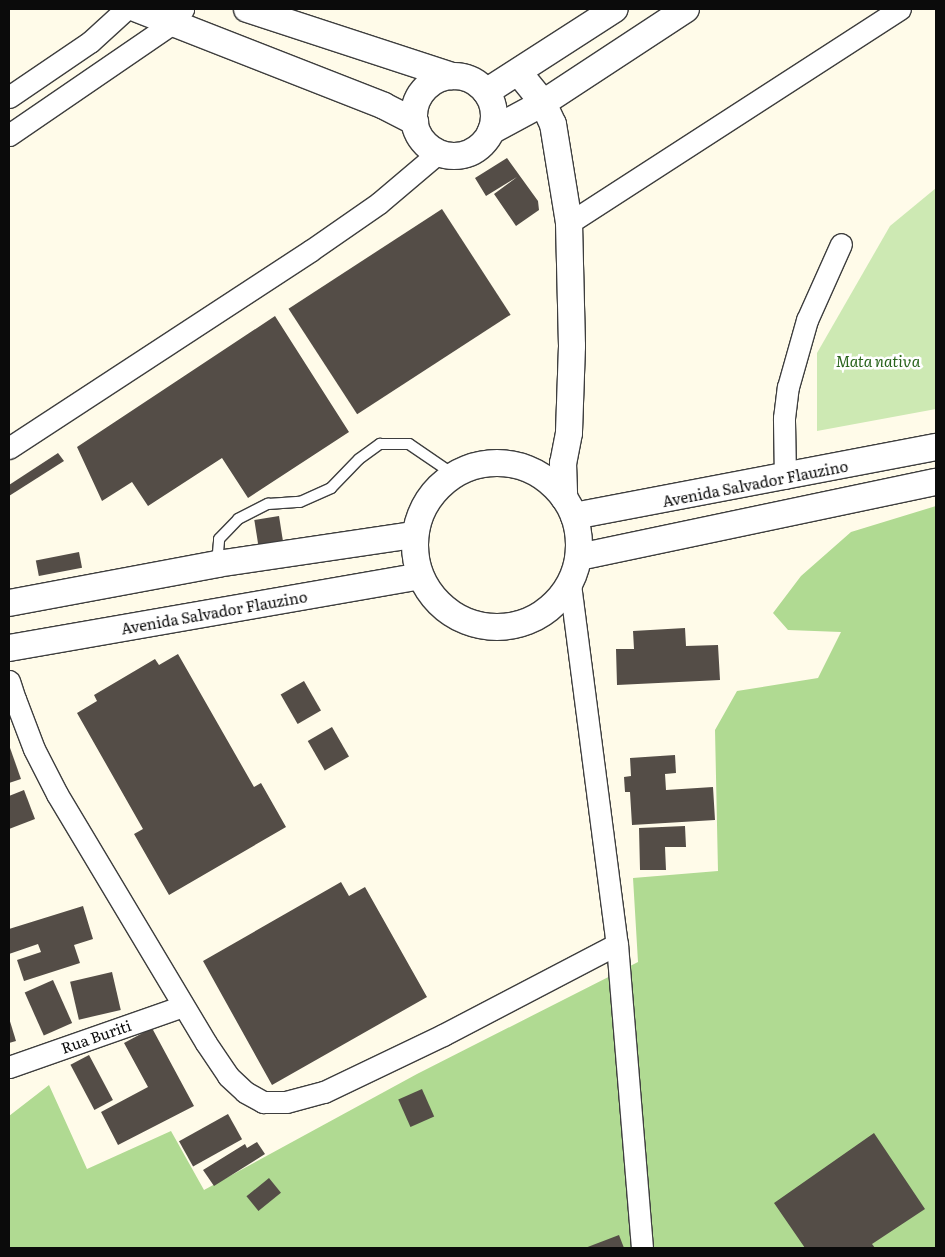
<!DOCTYPE html>
<style>
body{margin:0}
#map{position:relative;width:945px;height:1257px;overflow:hidden;background:#fffbe9;font-family:Literata,serif}
div>[style]{position:absolute}
[style*='--x']{left:calc(var(--x)*1px);top:calc(var(--y)*1px);width:calc(var(--w)*1px);rotate:calc(var(--a)*1deg)}
.green>*{inset:0;background:#cde9b3}
.forest>*{inset:0;background:#b0da92}
.building>*{inset:0;background:#544d47;transform-origin:0 0}
.roads{filter:drop-shadow(1px 0 #3e3e3e) drop-shadow(-1px 0 #3e3e3e) drop-shadow(0 1px #3e3e3e) drop-shadow(0 -1px #3e3e3e)}
.service>*{height:10px;margin:-5px;padding:0 5px;transform-origin:5px;border-radius:5px;background:#fff}
.minor>*{height:21px;margin:-10.5px;padding:0 10.5px;transform-origin:10.5px;border-radius:10.5px;background:#fff}
.tertiary>*{height:26px;margin:-13px;padding:0 13px;transform-origin:13px;border-radius:13px;background:#fff}
.tertiary>.ring{margin:-13px;padding:0;box-sizing:content-box;background:none;border:26px solid #fff;border-radius:50%}
span{translate:-50% -50%;white-space:nowrap;text-align:center;line-height:1.15;-webkit-text-stroke:5px #fff;paint-order:stroke}
.park-label{font-size:15px;color:#28631b;font-style:italic}
.street-label{font-size:15px;color:#0b0b0b}
.frame{position:absolute;inset:0;border:10px solid #0b0b0b;pointer-events:none}
</style>
<div id="map">
<div class="green">
<div style="clip-path:polygon(936px 188px,936px 409px,817px 431px,817px 353px,890px 226px)"></div>
</div>
<div class="forest">
<div style="clip-path:polygon(936px 506px,936px 1248px,9px 1248px,9px 1116px,49px 1085px,87px 1169px,171px 1131px,204px 1190px,417px 1074px,638px 962px,633px 878px,718px 871px,715px 730px,737px 691px,818px 678px,841px 632px,788px 630px,773px 613px,801px 576px,851px 532px)"></div>
</div>
<div class="building">
<div style="clip-path:polygon(507px 158px,538px 201px,539px 210px,516px 226px,494px 194px,517px 177px,486px 196px,475px 178px)"></div>
<div style="left:442px;top:209px;width:126px;height:183px;rotate:57deg"></div>
<div style="clip-path:polygon(275px 316px,349px 432px,248px 498px,222px 458px,148px 506px,132px 482px,102px 501px,77px 447px)"></div>
<div style="clip-path:polygon(58px 453px,64px 461px,9px 496px,9px 485px)"></div>
<div style="left:279px;top:516px;width:26px;height:25px;rotate:81deg"></div>
<div style="left:79px;top:552px;width:16px;height:44px;rotate:79deg"></div>
<div style="clip-path:polygon(685px 628px,686px 646px,718px 645px,720px 680px,617px 685px,616px 649px,634px 649px,633px 631px)"></div>
<div style="clip-path:polygon(178px 654px,254px 787px,261px 783px,286px 827px,169px 895px,134px 834px,143px 829px,77px 713px,97px 701px,94px 695px,155px 659px,159px 665px)"></div>
<div style="left:304px;top:681px;width:34px;height:27px;rotate:60deg"></div>
<div style="left:332px;top:727px;width:34px;height:28px;rotate:60deg"></div>
<div style="clip-path:polygon(9px 745px,21px 779px,9px 783px)"></div>
<div style="clip-path:polygon(675px 755px,676px 773px,665px 774px,666px 790px,713px 787px,715px 820px,632px 825px,630px 792px,625px 792px,624px 777px,631px 776px,630px 758px)"></div>
<div style="clip-path:polygon(24px 790px,35px 819px,9px 829px,9px 796px)"></div>
<div style="clip-path:polygon(685px 826px,686px 847px,665px 847px,666px 870px,640px 870px,639px 828px)"></div>
<div style="clip-path:polygon(341px 882px,349px 896px,365px 887px,427px 997px,272px 1085px,203px 961px)"></div>
<div style="clip-path:polygon(83px 906px,93px 939px,74px 945px,80px 963px,24px 981px,17px 960px,41px 952px,38px 944px,9px 954px,9px 929px)"></div>
<div style="left:112px;top:972px;width:39px;height:43px;rotate:77deg"></div>
<div style="left:53px;top:980px;width:47px;height:31px;rotate:66deg"></div>
<div style="clip-path:polygon(9px 1018px,16px 1041px,9px 1043px)"></div>
<div style="clip-path:polygon(152px 1028px,194px 1106px,118px 1145px,101px 1112px,148px 1087px,124px 1043px)"></div>
<div style="left:89px;top:1055px;width:51px;height:21px;rotate:62deg"></div>
<div style="left:422px;top:1089px;width:30px;height:26px;rotate:66deg"></div>
<div style="left:228px;top:1114px;width:29px;height:56px;rotate:61deg"></div>
<div style="clip-path:polygon(874px 1133px,925px 1209px,872px 1244px,875px 1248px,805px 1248px,774px 1203px)"></div>
<div style="clip-path:polygon(257px 1142px,265px 1154px,214px 1186px,203px 1170px,245px 1144px,247px 1148px)"></div>
<div style="left:269px;top:1178px;width:19px;height:29px;rotate:51deg"></div>
<div style="clip-path:polygon(619px 1235px,624px 1248px,585px 1248px)"></div>
</div>
<div class="roads">
<div class="service">
<div style="--x:217;--y:564;--w:25;--a:-85"></div>
<div style="--x:219;--y:539;--w:28;--a:-46"></div>
<div style="--x:238;--y:519;--w:34;--a:-27"></div>
<div style="--x:268;--y:504;--w:32;--a:-4"></div>
<div style="--x:300;--y:502;--w:34;--a:-24"></div>
<div style="--x:331;--y:488;--w:40;--a:-46"></div>
<div style="--x:359;--y:459;--w:26;--a:-36"></div>
<div style="--x:380;--y:444;--w:29;--a:0"></div>
<div style="--x:409;--y:444;--w:53;--a:34.3"></div>
</div>
<div class="minor">
<div style="--x:9;--y:97;--w:98;--a:-34.2"></div>
<div style="--x:90;--y:42;--w:49;--a:-42.5"></div>
<div style="--x:9;--y:135;--w:200;--a:-34.4"></div>
<div style="--x:174;--y:22;--w:16;--a:-55"></div>
<div style="--x:569;--y:223;--w:394;--a:-32.9"></div>
<div style="--x:9;--y:448;--w:360;--a:-33.2"></div>
<div style="--x:310;--y:251;--w:84;--a:-34.8"></div>
<div style="--x:379;--y:203;--w:77;--a:-40.3"></div>
<div style="--x:785;--y:478;--w:60;--a:-91"></div>
<div style="--x:784;--y:418;--w:31;--a:-83"></div>
<div style="--x:788;--y:387;--w:70;--a:-74.2"></div>
<div style="--x:807;--y:320;--w:83;--a:-65.9"></div>
<div style="--x:570;--y:584;--w:363;--a:82.6"></div>
<div style="--x:617;--y:944;--w:305;--a:85.3"></div>
<div style="--x:9;--y:681;--w:19;--a:72"></div>
<div style="--x:9;--y:701;--w:6;--a:-18"></div>
<div style="--x:15;--y:699;--w:53;--a:69.2"></div>
<div style="--x:34;--y:749;--w:51;--a:62.9"></div>
<div style="--x:57;--y:794;--w:290;--a:59.1"></div>
<div style="--x:206;--y:1043;--w:40;--a:56"></div>
<div style="--x:228;--y:1076;--w:23;--a:43"></div>
<div style="--x:245;--y:1092;--w:21;--a:29"></div>
<div style="--x:263;--y:1102;--w:23;--a:0"></div>
<div style="--x:286;--y:1102;--w:39;--a:-15"></div>
<div style="--x:324;--y:1092;--w:132;--a:-25.6"></div>
<div style="--x:443;--y:1035;--w:196;--a:-27.6"></div>
<div style="--x:9;--y:1067;--w:184;--a:-19.3"></div>
</div>
<div class="tertiary">
<div style="--x:137;--y:9;--w:265;--a:21.4"></div>
<div style="--x:384;--y:106;--w:35;--a:27"></div>
<div style="--x:247;--y:9;--w:216;--a:18.1"></div>
<div style="--x:519;--y:73;--w:38;--a:51"></div>
<div style="--x:543;--y:103;--w:23;--a:65"></div>
<div style="--x:553;--y:124;--w:100;--a:80.8"></div>
<div style="--x:569;--y:223;--w:123;--a:88.6"></div>
<div style="--x:572;--y:346;--w:87;--a:92"></div>
<div style="--x:569;--y:433;--w:31;--a:101"></div>
<div style="--x:563;--y:463;--w:35;--a:88"></div>
<div class="ring" style="left:414px;top:76px;width:54px;height:54px"></div>
<div style="--x:486;--y:92;--w:153;--a:-32.8"></div>
<div style="--x:491;--y:131;--w:59;--a:-28.3"></div>
<div style="--x:543;--y:103;--w:171;--a:-33.3"></div>
<div class="ring" style="left:415px;top:463px;width:138px;height:138px"></div>
<div style="--x:574;--y:516;--w:369;--a:-10.8"></div>
<div style="--x:579;--y:557;--w:365;--a:-11.9"></div>
<div style="--x:9;--y:603;--w:212;--a:-10.6"></div>
<div style="--x:217;--y:564;--w:199;--a:-8.4"></div>
<div style="--x:9;--y:648;--w:417;--a:-9.9"></div>
</div>
</div>
<div class="park-label">
<span style="left:878px;top:361px">Mata nativa</span>
</div>
<div class="street-label">
<span style="left:755px;top:483px;rotate:-11deg">Avenida Salvador Flauzino</span>
<span style="left:214px;top:612px;rotate:-10deg">Avenida Salvador Flauzino</span>
<span style="left:96px;top:1036px;rotate:-19deg">Rua Buriti</span>
</div>
<div class="frame"></div>
</div>
